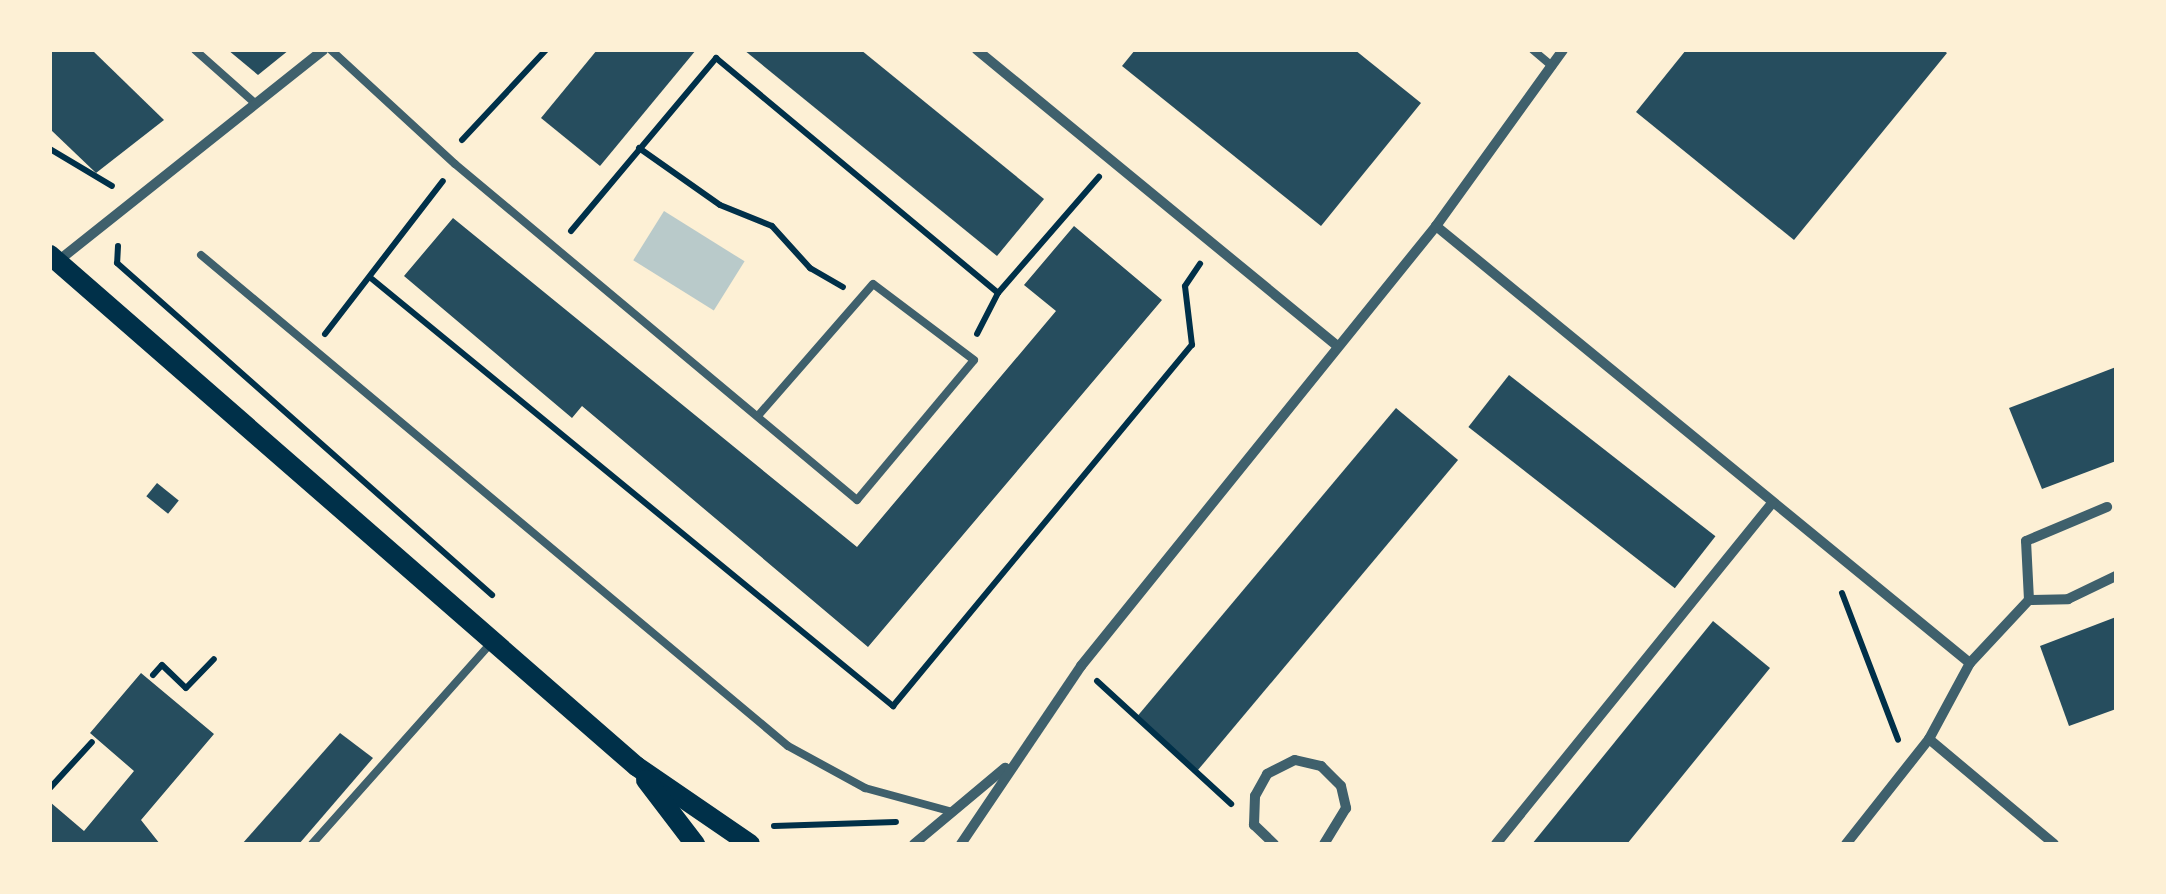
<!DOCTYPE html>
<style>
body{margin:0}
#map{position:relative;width:2166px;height:894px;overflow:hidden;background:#fdf0d5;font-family:Overpass,sans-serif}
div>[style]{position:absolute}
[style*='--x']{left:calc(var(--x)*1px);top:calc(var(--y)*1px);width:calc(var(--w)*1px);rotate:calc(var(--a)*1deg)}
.green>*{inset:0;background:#b9caca;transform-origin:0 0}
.building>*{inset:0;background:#264d5e;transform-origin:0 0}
.path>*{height:6px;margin:-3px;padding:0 3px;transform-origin:3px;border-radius:3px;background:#003049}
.service>*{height:8px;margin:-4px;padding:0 4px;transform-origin:4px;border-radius:4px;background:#3f606c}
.minor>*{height:10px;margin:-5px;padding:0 5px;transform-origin:5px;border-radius:5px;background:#3f606c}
.secondary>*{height:20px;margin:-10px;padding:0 10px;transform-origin:10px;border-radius:10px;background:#003049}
span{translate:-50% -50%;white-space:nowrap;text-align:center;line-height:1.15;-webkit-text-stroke:10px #fdf0d5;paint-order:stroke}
.frame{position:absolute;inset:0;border:52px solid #fdf0d5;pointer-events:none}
</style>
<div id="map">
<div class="green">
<div style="left:664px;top:211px;width:95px;height:58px;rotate:32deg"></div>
</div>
<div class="building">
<div style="clip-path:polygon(50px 50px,92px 50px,164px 120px,96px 173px,50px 129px)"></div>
<div style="clip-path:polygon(228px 50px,289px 50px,258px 75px)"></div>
<div style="clip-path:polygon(597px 50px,696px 50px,600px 166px,541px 118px)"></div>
<div style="clip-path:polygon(744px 50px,861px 50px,1044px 199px,997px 256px)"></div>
<div style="clip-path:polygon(1135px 50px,1355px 50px,1421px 103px,1321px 226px,1122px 66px)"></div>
<div style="clip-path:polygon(1686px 50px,1943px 50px,1947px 53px,1794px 240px,1636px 112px)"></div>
<div style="clip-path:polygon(453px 218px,857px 547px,1056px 311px,1024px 285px,1074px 226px,1162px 300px,868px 647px,582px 406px,572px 418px,404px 276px)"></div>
<div style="clip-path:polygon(2116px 367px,2116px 461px,2042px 489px,2009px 408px)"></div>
<div style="left:1509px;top:375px;width:262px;height:66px;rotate:38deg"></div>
<div style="left:1396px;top:408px;width:81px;height:405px;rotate:40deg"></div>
<div style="left:157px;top:483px;width:28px;height:17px;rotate:39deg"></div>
<div style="clip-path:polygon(2116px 617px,2116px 709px,2069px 726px,2040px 646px)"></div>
<div style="clip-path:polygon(1713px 621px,1770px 668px,1627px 844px,1532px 844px)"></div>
<div style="clip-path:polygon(141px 673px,214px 734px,141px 820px,160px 844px,50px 844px,50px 802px,84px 831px,134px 771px,90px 733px)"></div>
<div style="clip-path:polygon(340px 733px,373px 758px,299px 844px,242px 844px)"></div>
</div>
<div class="path">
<div style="--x:462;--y:140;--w:123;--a:-47"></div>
<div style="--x:639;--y:148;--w:99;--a:35.1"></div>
<div style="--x:720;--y:205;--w:56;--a:22"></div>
<div style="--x:772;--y:226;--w:57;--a:47.9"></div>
<div style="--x:810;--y:268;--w:38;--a:30"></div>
<div style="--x:50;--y:149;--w:72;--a:30.8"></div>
<div style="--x:571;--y:231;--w:226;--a:-50"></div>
<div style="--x:716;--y:58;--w:367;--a:39.8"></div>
<div style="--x:998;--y:293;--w:46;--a:117.1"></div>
<div style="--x:118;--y:246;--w:17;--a:93"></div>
<div style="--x:117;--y:263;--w:501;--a:41.52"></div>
<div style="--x:372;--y:279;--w:674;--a:39.34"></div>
<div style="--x:893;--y:706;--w:469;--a:-50.4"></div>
<div style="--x:1192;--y:345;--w:59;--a:-96.8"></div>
<div style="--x:1185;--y:286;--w:27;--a:-56"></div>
<div style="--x:998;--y:293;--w:154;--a:-49"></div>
<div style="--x:325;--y:334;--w:193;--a:-52.4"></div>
<div style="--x:1842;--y:593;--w:157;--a:69.1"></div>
<div style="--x:153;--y:675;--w:13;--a:-48"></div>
<div style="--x:162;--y:665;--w:33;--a:44"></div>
<div style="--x:186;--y:688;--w:40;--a:-46"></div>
<div style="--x:1097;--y:681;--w:182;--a:42.5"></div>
<div style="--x:50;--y:788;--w:62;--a:-47.6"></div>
<div style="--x:774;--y:826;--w:122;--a:-1.9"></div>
</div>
<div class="service">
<div style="--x:195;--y:50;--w:81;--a:41.5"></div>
<div style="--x:331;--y:50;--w:168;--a:42.6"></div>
<div style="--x:455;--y:164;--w:524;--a:39.89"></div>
<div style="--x:857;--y:500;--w:182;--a:-50.1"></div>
<div style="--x:974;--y:360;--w:126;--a:-143"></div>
<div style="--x:873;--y:284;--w:175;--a:131.1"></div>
<div style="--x:1533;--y:50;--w:25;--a:40"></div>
<div style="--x:201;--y:255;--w:765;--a:39.91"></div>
<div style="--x:788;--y:746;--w:88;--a:28.6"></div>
<div style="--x:865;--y:788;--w:91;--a:15.3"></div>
<div style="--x:312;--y:844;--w:271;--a:-48.3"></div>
</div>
<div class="minor">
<div style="--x:977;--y:50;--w:465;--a:39.4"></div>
<div style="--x:1436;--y:226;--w:690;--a:39.3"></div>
<div style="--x:1970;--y:663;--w:86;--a:118.3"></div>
<div style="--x:1929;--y:739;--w:134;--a:128.3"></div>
<div style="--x:58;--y:261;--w:339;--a:-38.5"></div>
<div style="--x:2029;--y:600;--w:59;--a:-92.9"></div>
<div style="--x:2026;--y:541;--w:88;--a:-22.8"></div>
<div style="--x:1970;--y:663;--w:86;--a:-46.9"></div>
<div style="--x:2029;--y:600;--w:39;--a:-1"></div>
<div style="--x:2068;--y:599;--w:53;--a:-25.6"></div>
<div style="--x:1929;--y:739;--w:163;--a:40"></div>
<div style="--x:914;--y:844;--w:119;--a:-39.9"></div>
<div style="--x:961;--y:844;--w:215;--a:-56"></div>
<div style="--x:1081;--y:666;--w:565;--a:-51.1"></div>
<div style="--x:1436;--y:226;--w:217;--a:-54.2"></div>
<div style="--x:1274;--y:844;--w:28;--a:-136"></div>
<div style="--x:1254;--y:825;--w:29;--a:-88"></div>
<div style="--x:1255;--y:796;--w:25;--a:-61"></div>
<div style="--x:1267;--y:774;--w:31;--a:-27"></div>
<div style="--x:1295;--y:760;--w:27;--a:13"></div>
<div style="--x:1321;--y:766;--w:28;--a:45"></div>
<div style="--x:1341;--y:786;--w:23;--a:77"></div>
<div style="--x:1346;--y:808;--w:42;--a:121.4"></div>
<div style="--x:1496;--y:844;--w:439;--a:-51"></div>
</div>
<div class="secondary">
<div style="--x:50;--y:255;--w:778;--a:41.09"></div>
<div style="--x:636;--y:766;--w:138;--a:34.4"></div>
<div style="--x:646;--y:780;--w:81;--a:52.6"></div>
</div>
<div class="frame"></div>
</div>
